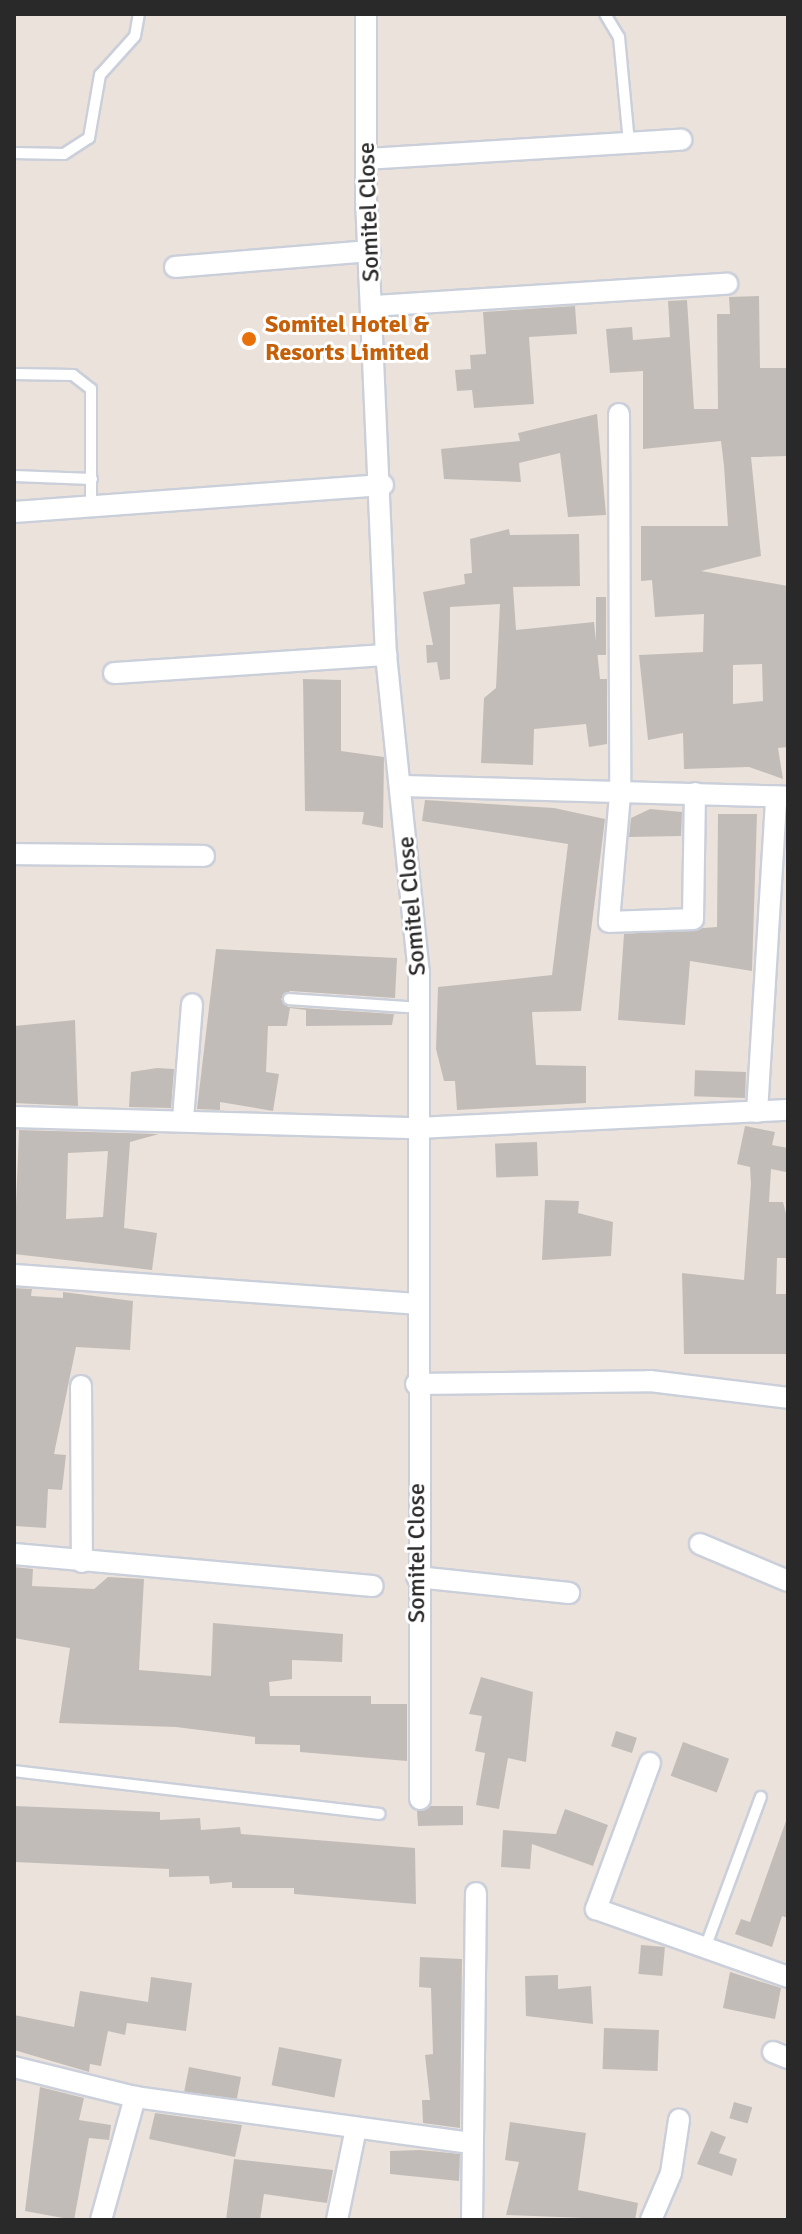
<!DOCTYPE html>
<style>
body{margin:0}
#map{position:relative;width:802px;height:2234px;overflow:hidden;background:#eae2db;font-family:Signika,sans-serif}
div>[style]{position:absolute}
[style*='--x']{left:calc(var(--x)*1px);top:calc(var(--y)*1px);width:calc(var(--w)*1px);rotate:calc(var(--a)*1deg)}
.building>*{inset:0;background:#c2bcb8;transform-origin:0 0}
.roads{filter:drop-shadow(2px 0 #cacfda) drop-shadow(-2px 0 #cacfda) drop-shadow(0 2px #cacfda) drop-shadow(0 -2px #cacfda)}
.service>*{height:10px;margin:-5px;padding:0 5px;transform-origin:5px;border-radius:5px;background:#fff}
.minor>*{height:20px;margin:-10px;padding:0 10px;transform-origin:10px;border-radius:10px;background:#fff}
.dots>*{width:22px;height:22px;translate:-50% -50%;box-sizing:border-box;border:4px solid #fff;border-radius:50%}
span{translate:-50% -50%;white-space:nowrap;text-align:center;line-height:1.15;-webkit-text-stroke:6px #fff;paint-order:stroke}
.street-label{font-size:24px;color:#292929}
.food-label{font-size:24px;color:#c56008;font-weight:700}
.left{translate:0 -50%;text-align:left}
.frame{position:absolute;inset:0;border:16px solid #292929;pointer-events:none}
</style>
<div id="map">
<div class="building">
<div style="clip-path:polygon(evenodd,759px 296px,760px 368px,788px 368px,788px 456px,751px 457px,761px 556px,701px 571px,788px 586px,788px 747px,778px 748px,783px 779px,749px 767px,684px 769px,683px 733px,648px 740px,639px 655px,703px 652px,704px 614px,655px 617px,652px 580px,641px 581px,641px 526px,728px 526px,724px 466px,721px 441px,643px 449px,643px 371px,610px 373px,606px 329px,632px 327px,633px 340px,670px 337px,668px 301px,687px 300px,694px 409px,718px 409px,717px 314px,730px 314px,729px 297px,759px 296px,762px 664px,763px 701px,733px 704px,733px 665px,762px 664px)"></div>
<div style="clip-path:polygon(575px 306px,577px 334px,529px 337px,534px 404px,474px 408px,472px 390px,457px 391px,455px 370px,471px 369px,470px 355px,486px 354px,483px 312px)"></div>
<div style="clip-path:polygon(597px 414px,606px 515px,568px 517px,560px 453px,519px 463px,521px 482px,444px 479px,441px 449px,520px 441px,518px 433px)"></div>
<div style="clip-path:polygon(509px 529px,510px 535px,579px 534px,580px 586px,513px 587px,516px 630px,594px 622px,600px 679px,607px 679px,607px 744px,589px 747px,586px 724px,534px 729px,533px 765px,481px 763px,484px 698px,496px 688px,500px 604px,450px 607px,450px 679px,440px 680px,437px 662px,427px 663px,426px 645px,433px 645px,423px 592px,465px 584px,464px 574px,472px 573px,470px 539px)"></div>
<div style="left:596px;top:597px;width:10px;height:58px"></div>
<div style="clip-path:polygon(303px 679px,341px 680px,341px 751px,384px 757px,383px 828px,362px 824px,364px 812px,305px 811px)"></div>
<div style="clip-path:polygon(425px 800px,554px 808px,605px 819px,581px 1011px,532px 1012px,536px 1065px,586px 1066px,586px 1103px,457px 1110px,455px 1081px,444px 1081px,436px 1049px,438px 987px,552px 975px,568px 844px,422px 821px)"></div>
<div style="clip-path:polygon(650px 809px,682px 812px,681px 836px,629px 837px,631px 818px)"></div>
<div style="clip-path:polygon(718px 814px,757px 814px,752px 971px,690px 961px,685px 1025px,618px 1020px,624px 934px,717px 927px)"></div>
<div style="clip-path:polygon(216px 949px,397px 958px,395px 998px,290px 991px,281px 999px,288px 1007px,394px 1014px,392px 1025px,306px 1026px,306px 1010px,290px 1008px,287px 1026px,268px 1026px,266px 1072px,279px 1074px,273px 1111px,220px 1102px,220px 1110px,197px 1109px)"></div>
<div style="clip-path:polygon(75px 1020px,78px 1106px,14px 1103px,14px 1026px)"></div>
<div style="clip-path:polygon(157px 1068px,174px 1069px,171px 1108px,129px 1107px,131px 1072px)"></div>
<div style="left:746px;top:1072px;width:26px;height:51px;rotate:92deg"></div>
<div style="clip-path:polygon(745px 1126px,775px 1132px,772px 1145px,788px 1148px,786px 1172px,771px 1169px,769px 1202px,783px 1202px,788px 1221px,788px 1258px,777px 1258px,776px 1294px,788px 1294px,788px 1354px,684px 1354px,682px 1273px,744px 1280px,751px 1184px,750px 1167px,737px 1164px)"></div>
<div style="clip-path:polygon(evenodd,19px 1130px,159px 1134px,130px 1142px,124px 1228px,157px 1233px,152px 1270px,14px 1254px,19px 1130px,108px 1151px,103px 1217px,66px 1219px,68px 1153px,108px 1151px)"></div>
<div style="left:537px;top:1142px;width:34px;height:42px;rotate:88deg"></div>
<div style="clip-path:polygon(545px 1200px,579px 1201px,578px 1213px,613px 1222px,611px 1256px,542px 1260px)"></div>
<div style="clip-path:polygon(14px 1288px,32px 1289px,31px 1296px,63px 1298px,63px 1292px,133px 1301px,130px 1350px,76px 1347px,54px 1454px,66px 1455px,62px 1490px,48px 1489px,46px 1528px,14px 1526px)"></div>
<div style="clip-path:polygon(14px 1567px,33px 1569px,32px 1586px,94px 1589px,108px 1577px,144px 1579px,139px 1670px,211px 1676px,213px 1623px,343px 1634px,342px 1662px,292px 1660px,292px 1679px,269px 1682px,270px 1696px,371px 1696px,371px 1704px,407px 1704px,407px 1761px,300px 1752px,300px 1745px,255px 1744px,255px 1737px,176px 1727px,59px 1723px,70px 1648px,14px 1638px)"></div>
<div style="clip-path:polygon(481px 1677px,533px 1692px,526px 1762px,508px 1758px,499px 1809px,476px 1805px,485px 1753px,475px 1751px,482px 1716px,469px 1714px)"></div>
<div style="left:616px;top:1731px;width:22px;height:16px;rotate:18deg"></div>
<div style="left:683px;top:1742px;width:49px;height:36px;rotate:20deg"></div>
<div style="clip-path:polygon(14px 1806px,160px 1812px,160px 1820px,200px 1818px,201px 1830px,240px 1827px,241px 1834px,415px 1848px,416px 1904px,294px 1894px,294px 1888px,232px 1888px,232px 1882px,210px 1884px,209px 1876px,169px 1877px,169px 1869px,14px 1862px)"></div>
<div style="clip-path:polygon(431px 1806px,463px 1806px,463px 1825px,418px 1826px,417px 1811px)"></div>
<div style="clip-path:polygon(565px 1809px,608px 1825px,593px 1866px,532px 1844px,530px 1869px,501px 1867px,503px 1830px,556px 1834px)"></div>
<div style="clip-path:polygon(786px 1821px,788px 1918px,782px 1916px,772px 1947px,735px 1934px,741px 1919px,750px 1922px)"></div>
<div style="left:641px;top:1945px;width:24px;height:29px;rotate:5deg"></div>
<div style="clip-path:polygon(420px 1957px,462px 1959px,460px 2128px,423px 2123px,422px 2100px,430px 2100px,425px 2055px,433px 2054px,431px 1988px,419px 1987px)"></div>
<div style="clip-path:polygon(730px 1972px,781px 1988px,775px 2019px,723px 2008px)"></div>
<div style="clip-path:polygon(558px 1975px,558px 1989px,591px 1986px,593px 2024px,526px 2016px,525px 1976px)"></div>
<div style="clip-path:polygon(151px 1977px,192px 1983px,186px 2031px,127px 2023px,125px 2035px,108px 2031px,101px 2066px,90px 2064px,89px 2072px,14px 2050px,14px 2015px,74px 2027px,80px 1991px,148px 2002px)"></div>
<div style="left:604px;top:2028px;width:55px;height:41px;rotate:2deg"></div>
<div style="left:279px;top:2047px;width:64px;height:39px;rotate:11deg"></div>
<div style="left:189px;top:2067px;width:53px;height:25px;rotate:11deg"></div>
<div style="clip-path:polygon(40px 2087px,84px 2098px,79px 2120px,111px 2125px,109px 2140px,89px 2138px,74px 2220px,25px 2211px)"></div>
<div style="left:734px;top:2102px;width:19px;height:17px;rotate:16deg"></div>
<div style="clip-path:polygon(155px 2113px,242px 2125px,235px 2157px,149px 2139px)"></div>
<div style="clip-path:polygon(510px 2122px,586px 2133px,578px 2190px,638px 2203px,635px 2220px,506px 2215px,519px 2162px,505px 2160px)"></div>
<div style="clip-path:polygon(711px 2131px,726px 2137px,719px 2153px,737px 2159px,732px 2176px,697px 2164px)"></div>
<div style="clip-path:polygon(420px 2150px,460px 2154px,459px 2181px,390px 2174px,390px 2151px)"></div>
<div style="clip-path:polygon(234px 2159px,333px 2170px,327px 2203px,264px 2194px,260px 2220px,226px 2220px)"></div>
</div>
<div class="roads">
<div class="service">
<div style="--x:605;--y:14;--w:27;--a:59"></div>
<div style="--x:619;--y:37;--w:106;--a:84.6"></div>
<div style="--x:14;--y:153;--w:50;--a:1.1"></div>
<div style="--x:64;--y:154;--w:30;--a:-33"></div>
<div style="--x:89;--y:138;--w:64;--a:-80.1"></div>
<div style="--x:100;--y:75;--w:52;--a:-48.1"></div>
<div style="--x:135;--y:36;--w:22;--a:-80"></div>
<div style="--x:14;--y:374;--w:59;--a:1"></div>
<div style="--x:73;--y:375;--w:23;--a:38"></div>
<div style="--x:91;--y:389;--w:116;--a:90"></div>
<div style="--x:14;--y:476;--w:78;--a:2.2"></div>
<div style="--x:289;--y:999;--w:131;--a:3.9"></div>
<div style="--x:14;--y:1771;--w:368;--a:6.7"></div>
<div style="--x:705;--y:1948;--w:161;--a:-69.7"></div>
</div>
<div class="minor">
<div style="--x:366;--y:14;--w:185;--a:90"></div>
<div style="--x:366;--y:199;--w:456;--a:87.5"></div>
<div style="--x:386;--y:655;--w:319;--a:84.1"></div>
<div style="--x:419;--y:972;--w:827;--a:89.93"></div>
<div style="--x:366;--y:159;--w:316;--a:-3.5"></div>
<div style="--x:175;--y:267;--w:195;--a:-4.7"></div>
<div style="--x:373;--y:306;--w:355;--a:-3.6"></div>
<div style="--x:619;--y:414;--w:381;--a:89.8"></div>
<div style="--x:620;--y:795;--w:127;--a:95"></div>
<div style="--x:609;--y:922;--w:84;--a:-2"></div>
<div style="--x:693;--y:919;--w:126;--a:-89.1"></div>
<div style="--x:14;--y:512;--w:370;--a:-4.2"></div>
<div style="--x:114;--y:673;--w:273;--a:-3.8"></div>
<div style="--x:404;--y:786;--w:384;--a:1.6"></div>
<div style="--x:14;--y:854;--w:190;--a:0.6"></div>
<div style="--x:757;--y:1112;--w:316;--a:-86.5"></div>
<div style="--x:14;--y:1117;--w:403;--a:1.6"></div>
<div style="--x:417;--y:1128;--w:371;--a:-2.8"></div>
<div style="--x:183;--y:1119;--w:115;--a:-85.5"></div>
<div style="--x:14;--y:1275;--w:404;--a:4.1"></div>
<div style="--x:416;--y:1384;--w:234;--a:-0.7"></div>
<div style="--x:650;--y:1381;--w:139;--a:7"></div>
<div style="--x:81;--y:1386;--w:176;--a:89.7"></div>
<div style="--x:700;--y:1544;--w:95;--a:22.8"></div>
<div style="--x:14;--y:1554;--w:360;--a:5.1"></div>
<div style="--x:417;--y:1577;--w:153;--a:6"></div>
<div style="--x:650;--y:1763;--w:156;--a:110.3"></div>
<div style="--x:596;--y:1909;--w:204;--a:19.5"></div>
<div style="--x:773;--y:2052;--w:16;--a:22"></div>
<div style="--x:14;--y:2067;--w:125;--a:13.9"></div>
<div style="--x:135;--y:2097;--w:340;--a:7.8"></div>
<div style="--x:101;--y:2220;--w:128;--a:-74.5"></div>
<div style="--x:337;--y:2220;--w:94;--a:-78.3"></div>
<div style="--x:472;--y:2220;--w:327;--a:-89.3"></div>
<div style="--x:651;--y:2220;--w:51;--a:-66.9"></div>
<div style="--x:671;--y:2173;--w:54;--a:-81.4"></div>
</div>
</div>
<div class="dots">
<div style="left:249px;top:339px;background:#e8710a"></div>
</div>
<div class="street-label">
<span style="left:369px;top:212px;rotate:-92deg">Somitel Close</span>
<span style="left:412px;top:906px;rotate:-95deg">Somitel Close</span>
<span style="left:417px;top:1553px;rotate:-90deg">Somitel Close</span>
</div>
<div class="food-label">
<span class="left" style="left:265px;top:339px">Somitel Hotel &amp;<br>Resorts Limited</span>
</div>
<div class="frame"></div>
</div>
